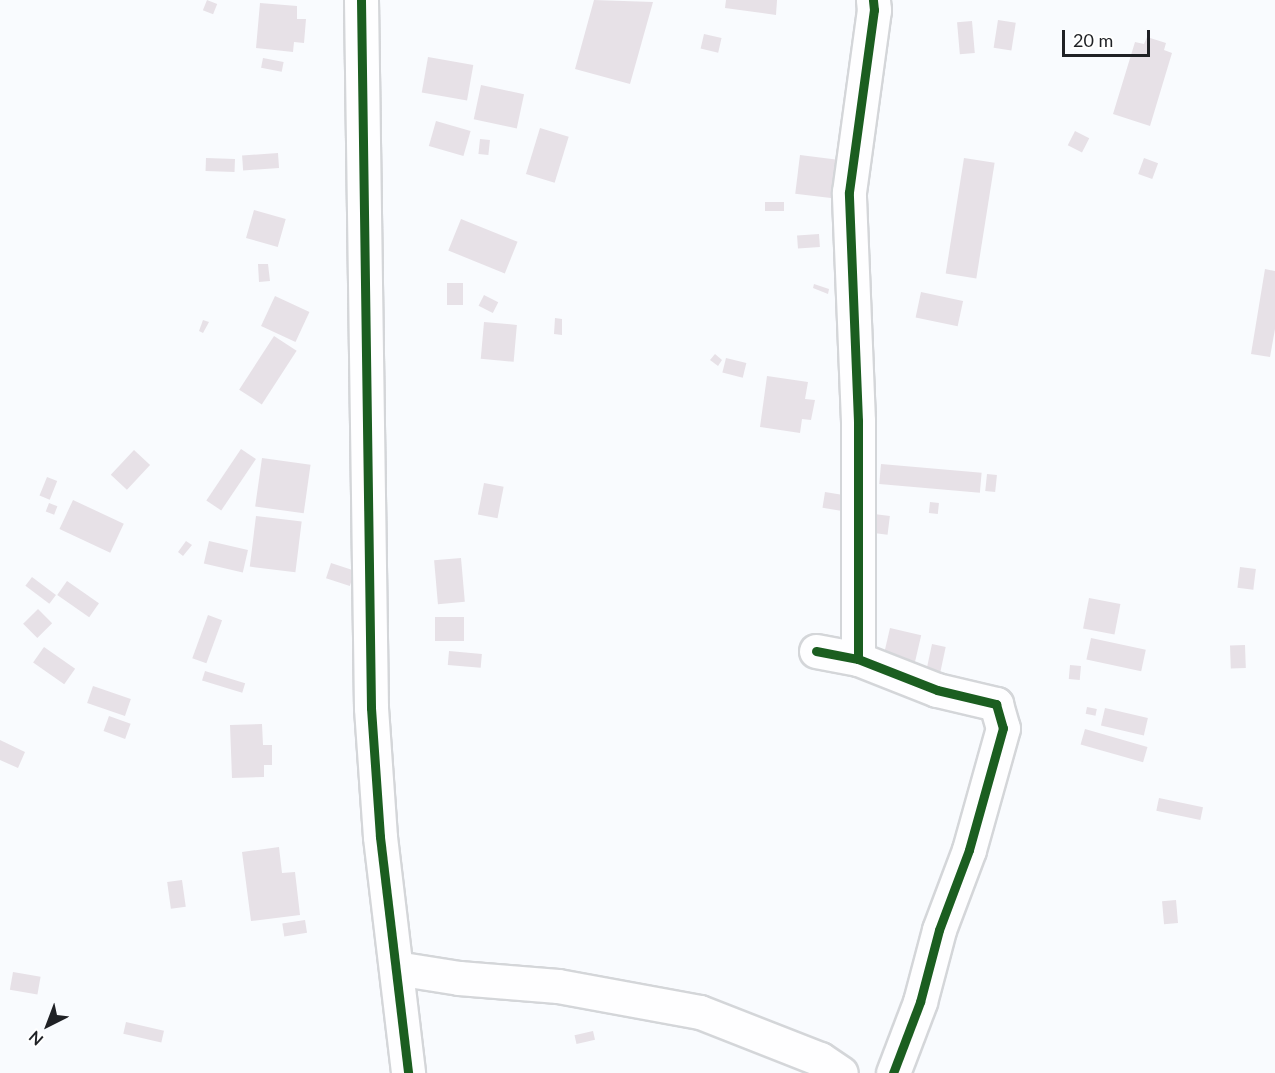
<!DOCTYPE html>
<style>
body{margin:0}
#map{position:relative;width:1275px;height:1073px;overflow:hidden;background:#f9fbfe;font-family:Lato,sans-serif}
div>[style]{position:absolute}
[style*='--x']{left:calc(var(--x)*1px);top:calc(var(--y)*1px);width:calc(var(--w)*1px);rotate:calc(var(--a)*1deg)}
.building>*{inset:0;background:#e7e1e7;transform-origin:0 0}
.roads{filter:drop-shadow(2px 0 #d4d6d9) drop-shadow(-2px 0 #d4d6d9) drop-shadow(0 2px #d4d6d9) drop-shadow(0 -2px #d4d6d9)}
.minor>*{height:33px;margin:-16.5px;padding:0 16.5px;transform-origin:16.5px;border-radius:16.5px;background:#fefeff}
.cycleway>*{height:9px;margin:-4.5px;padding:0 4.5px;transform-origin:4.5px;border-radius:4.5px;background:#1b5e20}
span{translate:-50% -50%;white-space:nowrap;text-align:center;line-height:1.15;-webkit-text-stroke:5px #fff;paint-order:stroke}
.north{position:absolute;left:18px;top:995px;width:60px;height:60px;-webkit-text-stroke:4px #fff;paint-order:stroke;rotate:222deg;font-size:16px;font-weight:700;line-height:24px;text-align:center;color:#1f2125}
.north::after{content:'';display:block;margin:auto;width:21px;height:27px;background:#1f2125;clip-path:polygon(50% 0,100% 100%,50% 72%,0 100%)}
.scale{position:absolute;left:1062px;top:30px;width:88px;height:27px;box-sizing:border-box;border:3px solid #1f2125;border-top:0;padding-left:8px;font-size:18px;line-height:21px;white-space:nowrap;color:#1f2125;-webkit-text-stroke:4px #fff;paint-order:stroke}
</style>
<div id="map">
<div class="building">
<div style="left:207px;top:0;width:11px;height:11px;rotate:22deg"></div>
<div style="clip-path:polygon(594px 0,653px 2px,630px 84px,575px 69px)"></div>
<div style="clip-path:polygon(726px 0,777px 0,776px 15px,725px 8px)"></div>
<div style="clip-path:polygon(260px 3px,297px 6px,297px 19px,306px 19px,304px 43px,294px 42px,293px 52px,256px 48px)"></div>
<div style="left:998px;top:20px;width:18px;height:28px;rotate:9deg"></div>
<div style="left:972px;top:21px;width:32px;height:15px;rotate:85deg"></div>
<div style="left:704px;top:34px;width:18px;height:15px;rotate:13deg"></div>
<div style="clip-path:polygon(1147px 37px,1166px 43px,1164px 50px,1172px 53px,1150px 126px,1113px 114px,1135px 42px,1144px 44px)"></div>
<div style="left:428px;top:57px;width:46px;height:36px;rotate:10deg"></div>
<div style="left:263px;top:58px;width:21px;height:10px;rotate:11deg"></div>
<div style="left:481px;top:85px;width:44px;height:35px;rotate:12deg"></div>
<div style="left:436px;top:121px;width:36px;height:26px;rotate:16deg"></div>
<div style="left:540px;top:128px;width:30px;height:48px;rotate:17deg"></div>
<div style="left:1075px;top:131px;width:16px;height:16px;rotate:27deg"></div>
<div style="left:480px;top:139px;width:10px;height:15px;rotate:6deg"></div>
<div style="left:278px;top:153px;width:15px;height:36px;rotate:86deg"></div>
<div style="left:800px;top:155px;width:38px;height:39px;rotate:7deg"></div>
<div style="left:206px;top:158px;width:29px;height:13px;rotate:2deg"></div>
<div style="left:964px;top:158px;width:31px;height:117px;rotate:9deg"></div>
<div style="left:1144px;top:158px;width:15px;height:17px;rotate:20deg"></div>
<div style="left:765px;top:202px;width:19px;height:9px"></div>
<div style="left:254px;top:210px;width:33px;height:29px;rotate:16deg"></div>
<div style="left:461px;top:219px;width:61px;height:34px;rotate:22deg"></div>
<div style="left:819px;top:234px;width:13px;height:22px;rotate:86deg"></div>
<div style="clip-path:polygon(258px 264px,268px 264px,270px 281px,259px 282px)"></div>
<div style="clip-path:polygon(1265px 269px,1275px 271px,1275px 329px,1270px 357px,1251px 354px)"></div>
<div style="left:447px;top:283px;width:16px;height:22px"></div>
<div style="clip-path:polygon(814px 284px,829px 289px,828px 294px,813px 288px)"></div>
<div style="left:921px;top:292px;width:43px;height:26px;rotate:12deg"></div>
<div style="left:484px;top:295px;width:16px;height:12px;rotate:27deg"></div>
<div style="left:275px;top:296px;width:38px;height:33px;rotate:25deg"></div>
<div style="clip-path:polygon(555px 318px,562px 319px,562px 335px,554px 334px)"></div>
<div style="clip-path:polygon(203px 320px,209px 322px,203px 333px,199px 331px)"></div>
<div style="left:484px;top:322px;width:33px;height:37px;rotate:5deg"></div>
<div style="left:274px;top:336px;width:27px;height:64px;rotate:33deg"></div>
<div style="clip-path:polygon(715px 354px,722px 360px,718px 366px,710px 360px)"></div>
<div style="left:726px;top:358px;width:21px;height:15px;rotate:14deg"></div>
<div style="clip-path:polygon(767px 376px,808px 382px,805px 399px,815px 400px,811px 420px,802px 419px,800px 433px,760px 427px)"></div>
<div style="left:241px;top:449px;width:18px;height:62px;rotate:34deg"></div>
<div style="left:134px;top:450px;width:22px;height:34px;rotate:43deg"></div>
<div style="left:262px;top:458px;width:49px;height:49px;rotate:8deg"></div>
<div style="left:881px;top:464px;width:101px;height:20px;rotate:5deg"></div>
<div style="left:987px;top:474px;width:10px;height:17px;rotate:6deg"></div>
<div style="left:47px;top:477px;width:11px;height:20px;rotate:22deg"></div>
<div style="left:484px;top:483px;width:20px;height:32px;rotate:11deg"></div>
<div style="left:825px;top:492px;width:20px;height:16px;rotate:9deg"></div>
<div style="left:73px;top:500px;width:56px;height:32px;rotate:25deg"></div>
<div style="left:930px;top:502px;width:9px;height:11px;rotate:6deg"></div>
<div style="left:49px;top:503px;width:9px;height:9px;rotate:21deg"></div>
<div style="left:874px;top:514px;width:16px;height:19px;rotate:7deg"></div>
<div style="left:256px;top:516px;width:46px;height:51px;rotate:7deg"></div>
<div style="clip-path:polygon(186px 541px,192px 545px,183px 556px,178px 552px)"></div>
<div style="left:209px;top:541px;width:40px;height:23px;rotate:13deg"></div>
<div style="left:461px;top:558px;width:44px;height:27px;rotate:85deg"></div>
<div style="left:331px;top:563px;width:25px;height:16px;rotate:18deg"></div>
<div style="left:1240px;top:567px;width:16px;height:21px;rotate:7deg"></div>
<div style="left:32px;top:577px;width:30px;height:11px;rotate:37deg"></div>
<div style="left:67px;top:581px;width:39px;height:17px;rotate:35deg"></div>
<div style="left:1089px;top:598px;width:32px;height:31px;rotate:11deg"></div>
<div style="left:38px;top:609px;width:20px;height:21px;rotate:45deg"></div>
<div style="left:208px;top:615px;width:15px;height:46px;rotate:20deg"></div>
<div style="left:435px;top:617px;width:29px;height:24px"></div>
<div style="left:890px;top:628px;width:32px;height:27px;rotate:13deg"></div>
<div style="left:1091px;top:638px;width:56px;height:22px;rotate:12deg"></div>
<div style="left:932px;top:644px;width:14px;height:31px;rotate:12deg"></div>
<div style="left:1245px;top:645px;width:23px;height:15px;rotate:88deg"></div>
<div style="left:44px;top:647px;width:38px;height:19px;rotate:35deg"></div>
<div style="left:449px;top:651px;width:33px;height:14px;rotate:5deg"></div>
<div style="left:1070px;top:665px;width:11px;height:14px;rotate:5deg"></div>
<div style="left:205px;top:671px;width:42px;height:10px;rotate:17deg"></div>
<div style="left:93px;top:686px;width:40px;height:18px;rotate:19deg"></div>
<div style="left:1087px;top:707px;width:10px;height:7px;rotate:11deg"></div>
<div style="left:1105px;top:708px;width:44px;height:18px;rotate:13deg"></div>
<div style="left:109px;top:716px;width:23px;height:16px;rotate:20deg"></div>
<div style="clip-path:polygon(262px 724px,263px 745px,272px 745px,272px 765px,264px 765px,264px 777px,232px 778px,230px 725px)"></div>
<div style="left:1085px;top:729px;width:65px;height:16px;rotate:16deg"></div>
<div style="clip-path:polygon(0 740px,25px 752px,18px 768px,0 760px)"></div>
<div style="left:1159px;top:798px;width:45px;height:13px;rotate:12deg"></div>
<div style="clip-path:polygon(279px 847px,282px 873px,295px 872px,300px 915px,251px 921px,242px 852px)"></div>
<div style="left:182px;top:880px;width:27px;height:15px;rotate:82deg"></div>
<div style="left:1176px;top:900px;width:23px;height:14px;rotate:85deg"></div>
<div style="left:305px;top:920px;width:13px;height:23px;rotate:81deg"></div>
<div style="left:13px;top:972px;width:28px;height:18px;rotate:10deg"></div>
<div style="left:126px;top:1022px;width:39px;height:12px;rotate:13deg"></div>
<div style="left:593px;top:1031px;width:9px;height:19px;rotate:77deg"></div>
</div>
<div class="roads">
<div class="minor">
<div style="--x:361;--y:0;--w:708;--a:89.19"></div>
<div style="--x:371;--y:708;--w:129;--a:86"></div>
<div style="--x:380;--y:837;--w:238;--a:83.2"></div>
<div style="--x:816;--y:651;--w:43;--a:10.8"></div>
<div style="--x:858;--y:659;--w:85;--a:21.4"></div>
<div style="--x:937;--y:690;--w:61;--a:13.3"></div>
<div style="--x:996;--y:704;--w:25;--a:74"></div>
<div style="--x:1003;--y:728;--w:127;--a:105.6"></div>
<div style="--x:969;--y:850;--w:85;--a:110.6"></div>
<div style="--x:939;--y:930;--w:74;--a:104.8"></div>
<div style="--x:920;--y:1002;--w:76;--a:110.8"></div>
<div style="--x:858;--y:659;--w:238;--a:-90"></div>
<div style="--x:858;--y:421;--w:229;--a:-92.3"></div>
<div style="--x:849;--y:192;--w:184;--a:-82.2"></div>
<div style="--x:874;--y:10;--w:10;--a:-96"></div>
<div style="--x:396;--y:968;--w:64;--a:9"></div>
<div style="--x:459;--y:978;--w:99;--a:4.6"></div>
<div style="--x:558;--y:986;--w:144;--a:10.4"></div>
<div style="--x:700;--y:1012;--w:129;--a:21.4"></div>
<div style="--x:820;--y:1059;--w:25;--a:34"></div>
</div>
</div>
<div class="cycleway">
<div style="--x:361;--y:0;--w:708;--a:89.19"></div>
<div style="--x:371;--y:708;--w:129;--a:86"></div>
<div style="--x:380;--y:837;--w:238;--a:83.2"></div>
<div style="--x:816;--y:651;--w:43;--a:10.8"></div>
<div style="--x:858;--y:659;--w:85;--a:21.4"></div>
<div style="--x:937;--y:690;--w:61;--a:13.3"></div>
<div style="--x:996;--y:704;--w:25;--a:74"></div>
<div style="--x:1003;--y:728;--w:127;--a:105.6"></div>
<div style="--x:969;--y:850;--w:85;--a:110.6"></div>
<div style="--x:939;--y:930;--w:74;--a:104.8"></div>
<div style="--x:920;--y:1002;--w:76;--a:110.8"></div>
<div style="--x:858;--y:659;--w:238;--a:-90"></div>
<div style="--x:858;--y:421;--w:229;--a:-92.3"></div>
<div style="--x:849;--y:192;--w:184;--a:-82.2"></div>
<div style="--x:874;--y:10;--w:10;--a:-96"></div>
</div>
<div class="north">N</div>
<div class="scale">20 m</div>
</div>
